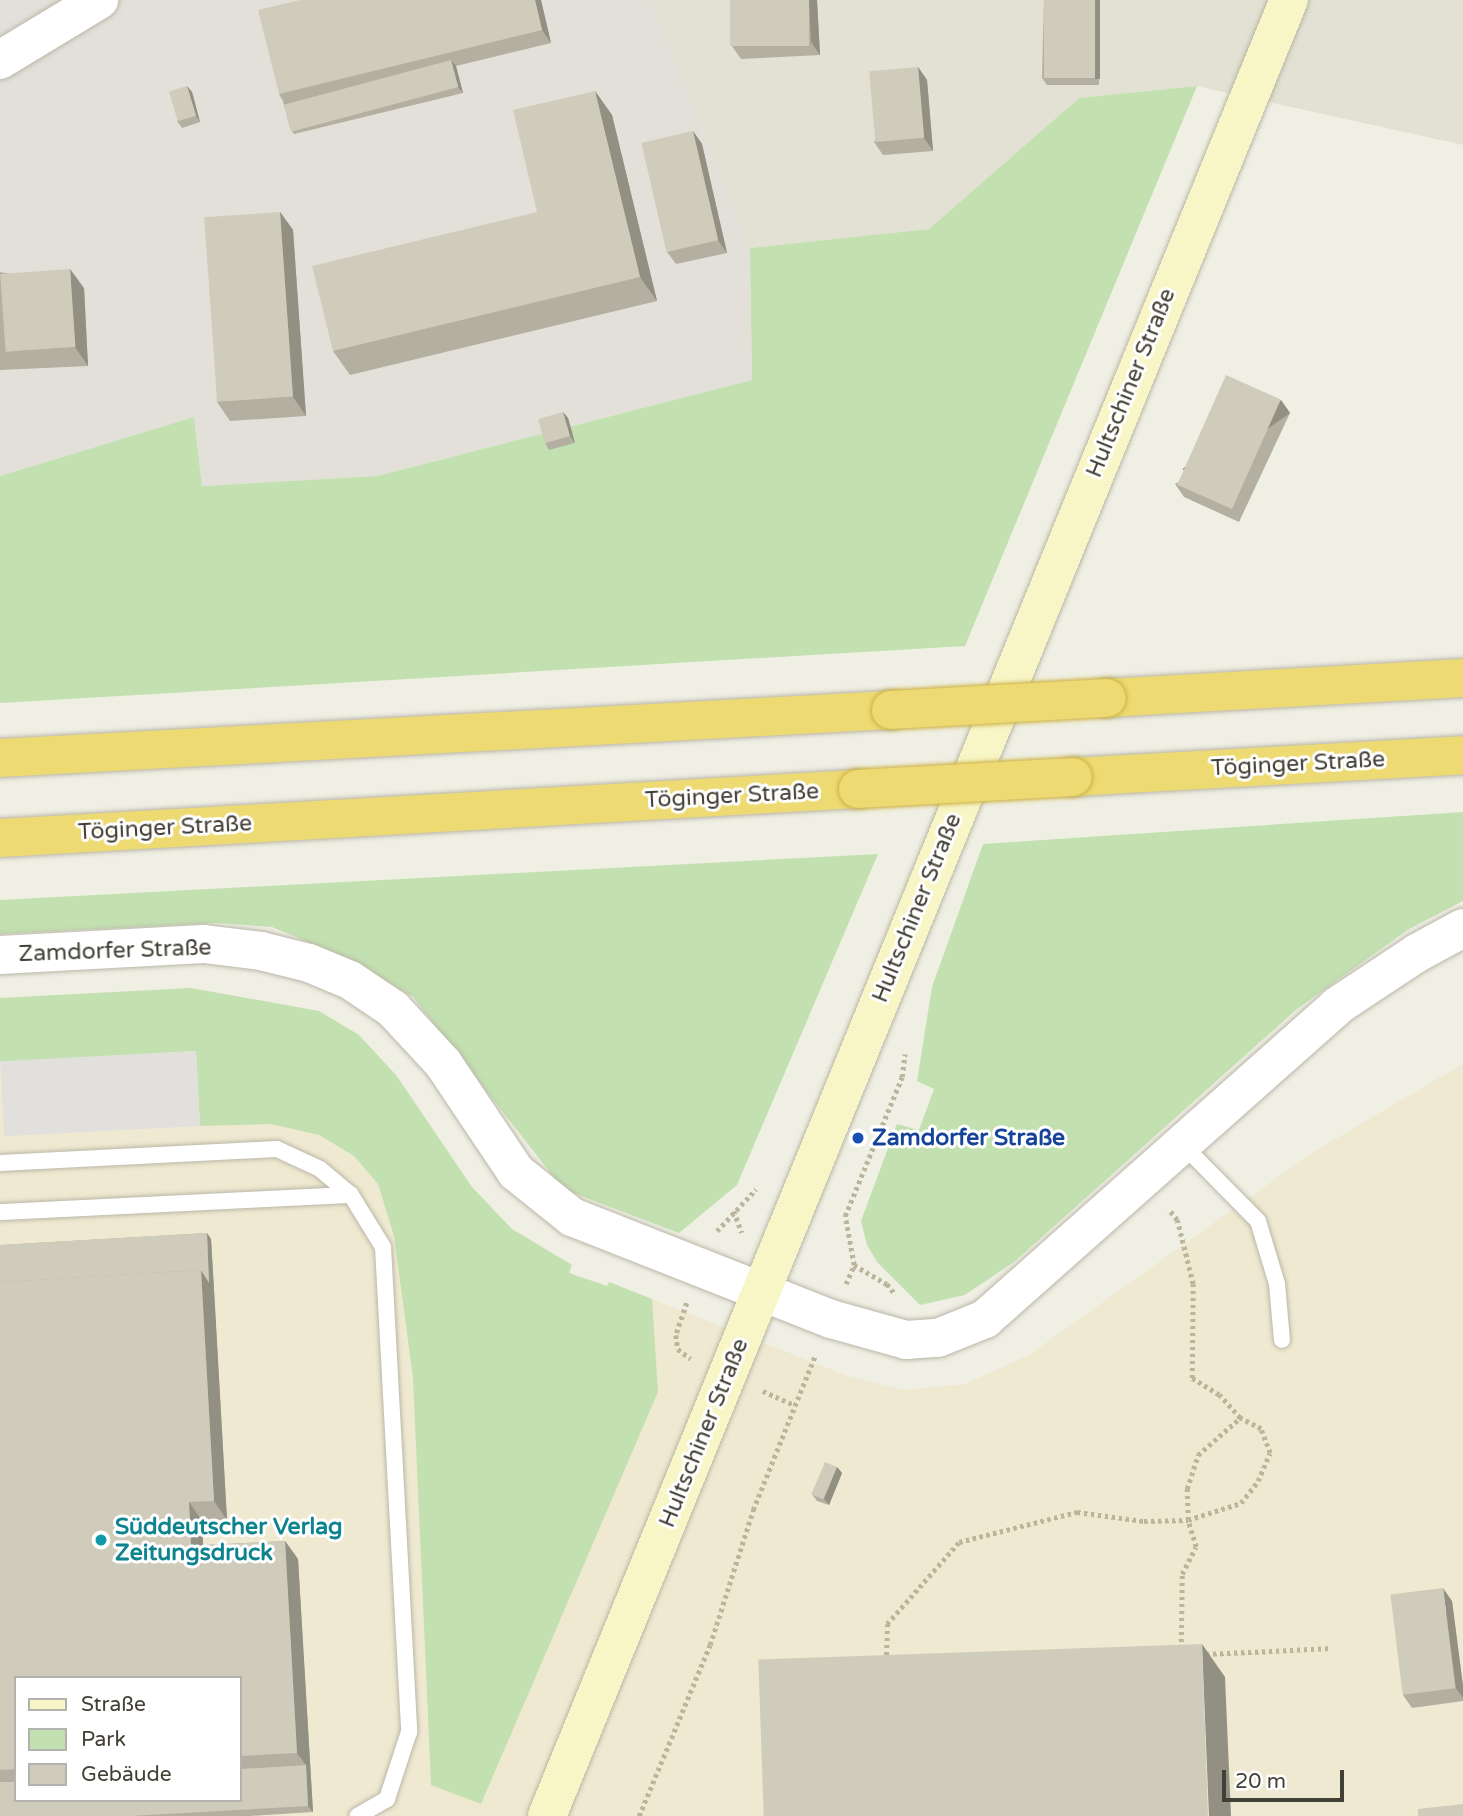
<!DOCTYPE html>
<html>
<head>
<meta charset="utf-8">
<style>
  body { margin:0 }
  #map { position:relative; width:1463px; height:1816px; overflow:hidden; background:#f0efe4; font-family:"Varela Round",sans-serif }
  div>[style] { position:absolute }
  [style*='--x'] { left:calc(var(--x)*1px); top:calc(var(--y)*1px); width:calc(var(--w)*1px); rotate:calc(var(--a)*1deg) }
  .residential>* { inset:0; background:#e3e1d3 }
  .commercial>* { inset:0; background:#f0e9d1 }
  .industrial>* { inset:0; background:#e2e0d9 }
  .green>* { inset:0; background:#c3e0b1 }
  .parking>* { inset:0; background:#e1e0dc; transform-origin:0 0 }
  .path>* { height:4.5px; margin-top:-2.25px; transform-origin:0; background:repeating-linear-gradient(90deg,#bab59b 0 3.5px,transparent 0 7px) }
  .roads { filter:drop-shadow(0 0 2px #bab7a8) drop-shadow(0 0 2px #bab7a8) }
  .service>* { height:16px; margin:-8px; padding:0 8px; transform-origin:8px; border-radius:8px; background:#fff }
  .tertiary>* { height:38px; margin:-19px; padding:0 19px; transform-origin:19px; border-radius:19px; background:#fff }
  .secondary>* { height:38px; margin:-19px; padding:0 19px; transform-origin:19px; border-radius:19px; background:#f8f5c6 }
  .motorway>* { height:38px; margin:-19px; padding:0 19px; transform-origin:19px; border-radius:19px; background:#eeda72 }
  .bridges { filter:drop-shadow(0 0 2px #cbb143) drop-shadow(0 0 2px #cbb143) }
  .motorway-bridge>* { height:38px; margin:-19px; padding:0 19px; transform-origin:19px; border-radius:19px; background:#eeda72 }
  .wall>* { inset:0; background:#b3afa1 }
  .shaded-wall>* { inset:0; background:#928f83; transform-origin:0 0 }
  .building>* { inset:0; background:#d0ccbb; transform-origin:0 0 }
  .dots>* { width:19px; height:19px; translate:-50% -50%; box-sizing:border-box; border:4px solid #fff; border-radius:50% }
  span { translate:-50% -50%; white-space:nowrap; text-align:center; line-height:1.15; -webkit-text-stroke:6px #fff; paint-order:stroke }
  .street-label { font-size:23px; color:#423f35 }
  .transit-label { font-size:23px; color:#164399; font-weight:700 }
  .left { translate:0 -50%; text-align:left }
  .culture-label { font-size:23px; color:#0d838f; font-weight:700 }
  .legend { position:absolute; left:14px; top:1676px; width:228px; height:126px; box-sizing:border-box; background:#fff; border:2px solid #b3b2ae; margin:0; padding:9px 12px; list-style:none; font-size:21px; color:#423f35 }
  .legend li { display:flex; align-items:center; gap:14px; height:35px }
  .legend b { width:35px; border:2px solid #b3b2ae }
  .scale { position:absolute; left:1222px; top:1770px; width:122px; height:32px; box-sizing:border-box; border:4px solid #423f35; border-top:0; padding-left:9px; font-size:21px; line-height:24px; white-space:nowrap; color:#423f35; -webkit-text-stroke:5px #fff; paint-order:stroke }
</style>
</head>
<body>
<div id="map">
  <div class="residential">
    <div style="clip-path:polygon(651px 0,1463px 0,1463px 145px,1197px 86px,1079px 98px,929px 229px,750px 248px)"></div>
  </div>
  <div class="commercial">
    <div style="clip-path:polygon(evenodd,191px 988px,319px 1011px,359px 1035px,396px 1075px,472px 1187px,512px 1229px,572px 1265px,569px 1273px,607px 1286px,609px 1282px,848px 1376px,903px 1390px,965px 1384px,1029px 1355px,1313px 1152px,1463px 1064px,1463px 1816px,0 1816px,0 998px,191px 988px,16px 1678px,240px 1678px,240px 1800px,16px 1800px,16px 1678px)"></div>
  </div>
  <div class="industrial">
    <div style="clip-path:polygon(0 0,651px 0,750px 248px,752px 380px,377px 476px,202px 486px,194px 417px,0 476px)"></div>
  </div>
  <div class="green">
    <div style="clip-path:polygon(1197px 86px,965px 646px,0 703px,0 476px,194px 417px,202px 486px,377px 476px,752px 380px,750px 248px,929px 229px,1079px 98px)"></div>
    <div style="clip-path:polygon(1463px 812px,1463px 901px,1409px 929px,1297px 1009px,1014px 1262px,965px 1295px,920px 1305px,877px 1262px,867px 1245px,861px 1221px,897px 1124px,919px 1130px,934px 1089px,917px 1081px,932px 987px,983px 844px)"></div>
    <div style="clip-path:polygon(878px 854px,737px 1185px,679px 1233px,563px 1189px,413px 997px,349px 959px,272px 927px,216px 923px,0 934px,0 900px)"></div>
    <div style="clip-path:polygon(191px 988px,319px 1011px,359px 1035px,396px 1075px,472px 1187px,512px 1229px,572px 1265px,569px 1273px,607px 1286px,609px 1282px,652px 1299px,658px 1392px,481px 1804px,431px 1785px,413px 1378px,394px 1236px,378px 1184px,354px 1156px,319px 1135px,271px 1124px,200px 1126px,196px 1051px,0 1062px,0 998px)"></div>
  </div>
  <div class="parking">
    <div style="left:196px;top:1051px;width:75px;height:196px;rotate:87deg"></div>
  </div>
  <div class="path">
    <div style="--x:734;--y:1211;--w:23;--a:70"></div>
    <div style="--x:717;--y:1231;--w:57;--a:-47.1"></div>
    <div style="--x:854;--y:1265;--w:38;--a:30"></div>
    <div style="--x:887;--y:1284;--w:14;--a:51"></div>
    <div style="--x:846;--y:1284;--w:21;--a:-67"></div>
    <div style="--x:854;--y:1265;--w:50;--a:-100.4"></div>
    <div style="--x:845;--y:1216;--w:150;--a:-67.7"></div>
    <div style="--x:902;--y:1077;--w:23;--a:-83"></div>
    <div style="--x:687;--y:1303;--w:34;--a:109"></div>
    <div style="--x:676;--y:1335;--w:14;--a:82"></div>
    <div style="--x:678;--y:1349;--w:16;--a:38"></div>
    <div style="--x:763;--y:1391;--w:35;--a:24"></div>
    <div style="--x:1181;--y:1649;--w:75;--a:-89.2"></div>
    <div style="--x:1182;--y:1574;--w:30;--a:-63"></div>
    <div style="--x:1196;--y:1547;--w:28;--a:-107"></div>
    <div style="--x:1188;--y:1520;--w:56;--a:-17.8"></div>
    <div style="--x:1241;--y:1503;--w:28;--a:-52"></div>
    <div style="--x:1258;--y:1481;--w:30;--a:-67"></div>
    <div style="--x:1270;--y:1453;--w:26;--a:-111"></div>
    <div style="--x:1261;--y:1429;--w:24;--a:-152"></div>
    <div style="--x:1206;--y:1654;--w:125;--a:-2.7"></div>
    <div style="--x:886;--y:1662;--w:38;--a:-88"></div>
    <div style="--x:887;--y:1624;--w:109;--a:-48.7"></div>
    <div style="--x:959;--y:1542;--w:122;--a:-14.3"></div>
    <div style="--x:1077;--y:1512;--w:68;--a:7.7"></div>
    <div style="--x:1144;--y:1521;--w:44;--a:-1.3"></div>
    <div style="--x:1188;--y:1520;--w:31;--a:-92"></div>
    <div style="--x:1187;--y:1489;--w:36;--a:-72"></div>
    <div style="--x:1198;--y:1455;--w:56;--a:-41.4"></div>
    <div style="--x:1240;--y:1418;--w:31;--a:-132"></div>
    <div style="--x:1219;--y:1395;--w:32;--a:-148"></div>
    <div style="--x:1192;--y:1378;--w:94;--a:-89.4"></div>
    <div style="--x:1193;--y:1284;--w:66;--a:-104"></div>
    <div style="--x:1177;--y:1220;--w:14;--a:-129"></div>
    <div style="--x:639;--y:1816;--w:185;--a:-67.5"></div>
    <div style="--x:710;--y:1645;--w:142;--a:-72.3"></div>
    <div style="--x:753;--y:1510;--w:166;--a:-68.1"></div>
  </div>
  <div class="roads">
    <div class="service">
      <div style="--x:1182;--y:1144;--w:108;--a:45.4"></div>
      <div style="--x:1258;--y:1221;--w:66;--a:73.2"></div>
      <div style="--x:1277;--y:1284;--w:56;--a:84.9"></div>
      <div style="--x:0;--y:1163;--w:277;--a:-2.9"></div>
      <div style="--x:277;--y:1149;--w:47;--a:24.9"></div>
      <div style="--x:320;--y:1169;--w:40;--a:40"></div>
      <div style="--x:351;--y:1195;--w:61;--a:58.4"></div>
      <div style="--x:383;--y:1247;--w:486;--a:86.9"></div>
      <div style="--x:409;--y:1732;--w:71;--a:108.2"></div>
      <div style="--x:387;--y:1799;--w:34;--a:150"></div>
      <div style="--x:0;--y:1212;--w:351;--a:-2.8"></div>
    </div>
    <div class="tertiary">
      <div style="--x:0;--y:60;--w:116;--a:-31.2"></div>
      <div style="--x:0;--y:955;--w:204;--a:-3.1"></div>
      <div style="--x:204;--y:944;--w:57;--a:7"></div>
      <div style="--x:261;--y:951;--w:49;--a:14"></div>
      <div style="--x:309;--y:963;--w:44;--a:22.5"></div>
      <div style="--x:350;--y:980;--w:52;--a:34"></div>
      <div style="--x:393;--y:1009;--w:74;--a:47.2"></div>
      <div style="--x:443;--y:1063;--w:131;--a:56.2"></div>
      <div style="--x:516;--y:1172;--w:72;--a:38.8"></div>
      <div style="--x:572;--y:1217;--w:278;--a:21.5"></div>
      <div style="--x:831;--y:1319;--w:78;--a:15.6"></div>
      <div style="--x:906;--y:1340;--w:32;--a:-4"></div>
      <div style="--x:938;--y:1338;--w:51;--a:-22"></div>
      <div style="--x:985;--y:1319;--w:471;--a:-41.6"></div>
      <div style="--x:1337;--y:1006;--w:96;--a:-33.5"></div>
      <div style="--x:1417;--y:953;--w:52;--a:-28.5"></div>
    </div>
    <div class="secondary">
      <div style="--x:547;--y:1816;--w:1962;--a:-67.78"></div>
    </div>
    <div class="motorway">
      <div style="--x:1107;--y:698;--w:357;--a:-3.2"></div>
      <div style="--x:0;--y:758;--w:892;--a:-3.08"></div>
      <div style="--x:1073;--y:777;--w:391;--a:-3.2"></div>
      <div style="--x:0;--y:838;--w:859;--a:-3.27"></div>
    </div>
  </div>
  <div class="bridges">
    <div class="motorway-bridge">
      <div style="--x:891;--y:710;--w:216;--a:-3.2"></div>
      <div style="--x:858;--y:789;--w:215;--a:-3.2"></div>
    </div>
  </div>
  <div class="wall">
    <div style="clip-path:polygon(300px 0,541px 0,551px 43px,456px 66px,463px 93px,294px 134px,290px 128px,283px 101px,279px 94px)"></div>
    <div style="clip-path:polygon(817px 0,820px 55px,741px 59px,732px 46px)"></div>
    <div style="clip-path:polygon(1044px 0,1100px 0,1099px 85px,1047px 85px,1042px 78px)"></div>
    <div style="clip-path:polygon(918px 67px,927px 80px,933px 151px,883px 155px,874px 142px)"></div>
    <div style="clip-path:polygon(187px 86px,192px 92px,200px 122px,182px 128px,177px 121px)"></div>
    <div style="clip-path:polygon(595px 91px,612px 115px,657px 301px,350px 375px,333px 351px,537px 212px)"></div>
    <div style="clip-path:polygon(693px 131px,702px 144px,727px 253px,676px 264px,667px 252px)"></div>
    <div style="clip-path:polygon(280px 212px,293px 230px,306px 416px,230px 421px,217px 402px)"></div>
    <div style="clip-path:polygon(0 272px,84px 288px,88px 366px,0 370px)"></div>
    <div style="clip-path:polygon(563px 412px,568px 418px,575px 443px,549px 450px,545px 443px)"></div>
    <div style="clip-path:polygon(1290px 413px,1239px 522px,1184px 497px,1175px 484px)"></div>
    <div style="clip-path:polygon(evenodd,207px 1233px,211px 1239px,227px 1520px,202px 1521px,203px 1545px,285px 1541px,298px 1559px,313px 1812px,250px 1816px,0 1816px,0 1245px,207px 1233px,16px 1678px,240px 1678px,240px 1800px,16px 1800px,16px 1678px)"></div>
    <div style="clip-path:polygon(837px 1467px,842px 1473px,829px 1505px,817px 1501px,812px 1494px)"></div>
    <div style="clip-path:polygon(1452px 1601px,1463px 1686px,1463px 1701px,1412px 1708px,1403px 1695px)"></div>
  </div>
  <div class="shaded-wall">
    <div style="clip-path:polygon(535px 0,541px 0,551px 43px,542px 30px)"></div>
    <div style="clip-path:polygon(809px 0,817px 0,820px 55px,811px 42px)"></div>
    <div style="left:1095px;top:0;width:5px;height:79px"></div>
    <div style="clip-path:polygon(451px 60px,456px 66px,463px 93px,458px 87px)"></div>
    <div style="clip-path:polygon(918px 67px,927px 80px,933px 151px,924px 138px)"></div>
    <div style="clip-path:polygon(187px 86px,192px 92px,200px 122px,196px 116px)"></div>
    <div style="clip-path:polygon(595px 91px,612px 115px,657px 301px,640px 277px)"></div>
    <div style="clip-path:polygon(693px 131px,702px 144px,727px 253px,718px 240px)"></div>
    <div style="clip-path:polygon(280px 212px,293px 230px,306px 416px,293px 397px)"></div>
    <div style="clip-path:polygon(70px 269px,84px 288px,88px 366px,75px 347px)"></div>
    <div style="left:1281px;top:400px;width:16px;height:120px;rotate:55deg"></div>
    <div style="clip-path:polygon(563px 412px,568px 418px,575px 443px,570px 436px)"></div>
    <div style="clip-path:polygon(207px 1233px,211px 1239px,214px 1289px,209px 1283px)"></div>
    <div style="clip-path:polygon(201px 1270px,214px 1289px,227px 1520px,214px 1501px)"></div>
    <div style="clip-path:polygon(837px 1467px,842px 1473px,829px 1505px,824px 1499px)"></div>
    <div style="clip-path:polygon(189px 1502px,202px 1521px,204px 1565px,191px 1546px)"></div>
    <div style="clip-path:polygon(285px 1541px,298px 1559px,313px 1812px,308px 1806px,306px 1765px,297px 1753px)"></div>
    <div style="clip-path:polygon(1443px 1588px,1452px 1601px,1463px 1686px,1463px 1698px,1456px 1688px)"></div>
    <div style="clip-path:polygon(1202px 1644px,1225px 1677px,1231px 1816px,1209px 1816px)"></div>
  </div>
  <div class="building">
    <div style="clip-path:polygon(300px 0,535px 0,542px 30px,279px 94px,258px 10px)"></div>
    <div style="left:730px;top:0;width:79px;height:46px"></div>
    <div style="left:1044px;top:0;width:51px;height:78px"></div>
    <div style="left:451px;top:60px;width:28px;height:173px;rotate:75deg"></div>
    <div style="left:918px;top:67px;width:71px;height:49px;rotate:85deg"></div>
    <div style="left:187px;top:86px;width:31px;height:19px;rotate:73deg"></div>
    <div style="clip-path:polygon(595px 91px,640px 277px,333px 351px,312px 266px,537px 212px,513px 110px)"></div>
    <div style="left:693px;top:131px;width:112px;height:53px;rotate:77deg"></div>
    <div style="left:280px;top:212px;width:185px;height:76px;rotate:86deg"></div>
    <div style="left:70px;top:269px;width:78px;height:70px;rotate:86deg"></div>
    <div style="left:1226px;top:375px;width:60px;height:120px;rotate:24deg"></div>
    <div style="left:563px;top:412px;width:25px;height:26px;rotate:74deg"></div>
    <div style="clip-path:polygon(207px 1233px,209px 1283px,201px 1270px,0 1282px,0 1245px)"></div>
    <div style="clip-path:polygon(201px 1270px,214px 1501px,189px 1502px,191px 1546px,285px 1541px,297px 1753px,240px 1756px,240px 1678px,16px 1678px,16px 1769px,0 1770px,0 1282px)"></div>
    <div style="left:825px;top:1462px;width:13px;height:35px;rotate:23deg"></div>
    <div style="left:1443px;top:1588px;width:101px;height:53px;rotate:83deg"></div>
    <div style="left:1202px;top:1644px;width:172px;height:444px;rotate:88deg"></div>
    <div style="clip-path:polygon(306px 1765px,308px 1806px,131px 1816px,0 1816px,0 1782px,16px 1782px,16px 1800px,240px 1800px,240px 1769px)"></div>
    <div style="clip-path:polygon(1463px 1804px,1463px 1816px,1418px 1816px,1418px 1809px)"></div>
  </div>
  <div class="dots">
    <div style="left:858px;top:1138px;background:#1a4fb4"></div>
    <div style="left:101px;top:1540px;background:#0f9aa8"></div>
  </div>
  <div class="street-label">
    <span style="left:1131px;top:383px;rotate:-68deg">Hultschiner Straße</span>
    <span style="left:1298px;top:764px;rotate:-3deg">Töginger Straße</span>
    <span style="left:732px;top:796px;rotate:-3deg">Töginger Straße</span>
    <span style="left:165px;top:828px;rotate:-3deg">Töginger Straße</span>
    <span style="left:917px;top:908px;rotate:-68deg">Hultschiner Straße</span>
    <span style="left:115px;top:951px;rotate:-2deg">Zamdorfer Straße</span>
    <span style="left:704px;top:1433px;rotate:-68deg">Hultschiner Straße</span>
  </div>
  <div class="transit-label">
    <span class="left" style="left:872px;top:1138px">Zamdorfer Straße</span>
  </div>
  <div class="culture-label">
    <span class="left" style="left:115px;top:1540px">Süddeutscher Verlag<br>Zeitungsdruck</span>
  </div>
  <ul class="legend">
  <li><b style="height:9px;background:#f8f5c6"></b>Straße</li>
  <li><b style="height:19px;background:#c3e0b1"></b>Park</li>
  <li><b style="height:19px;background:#d0ccbb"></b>Gebäude</li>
  </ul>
  <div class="scale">20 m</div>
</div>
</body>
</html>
